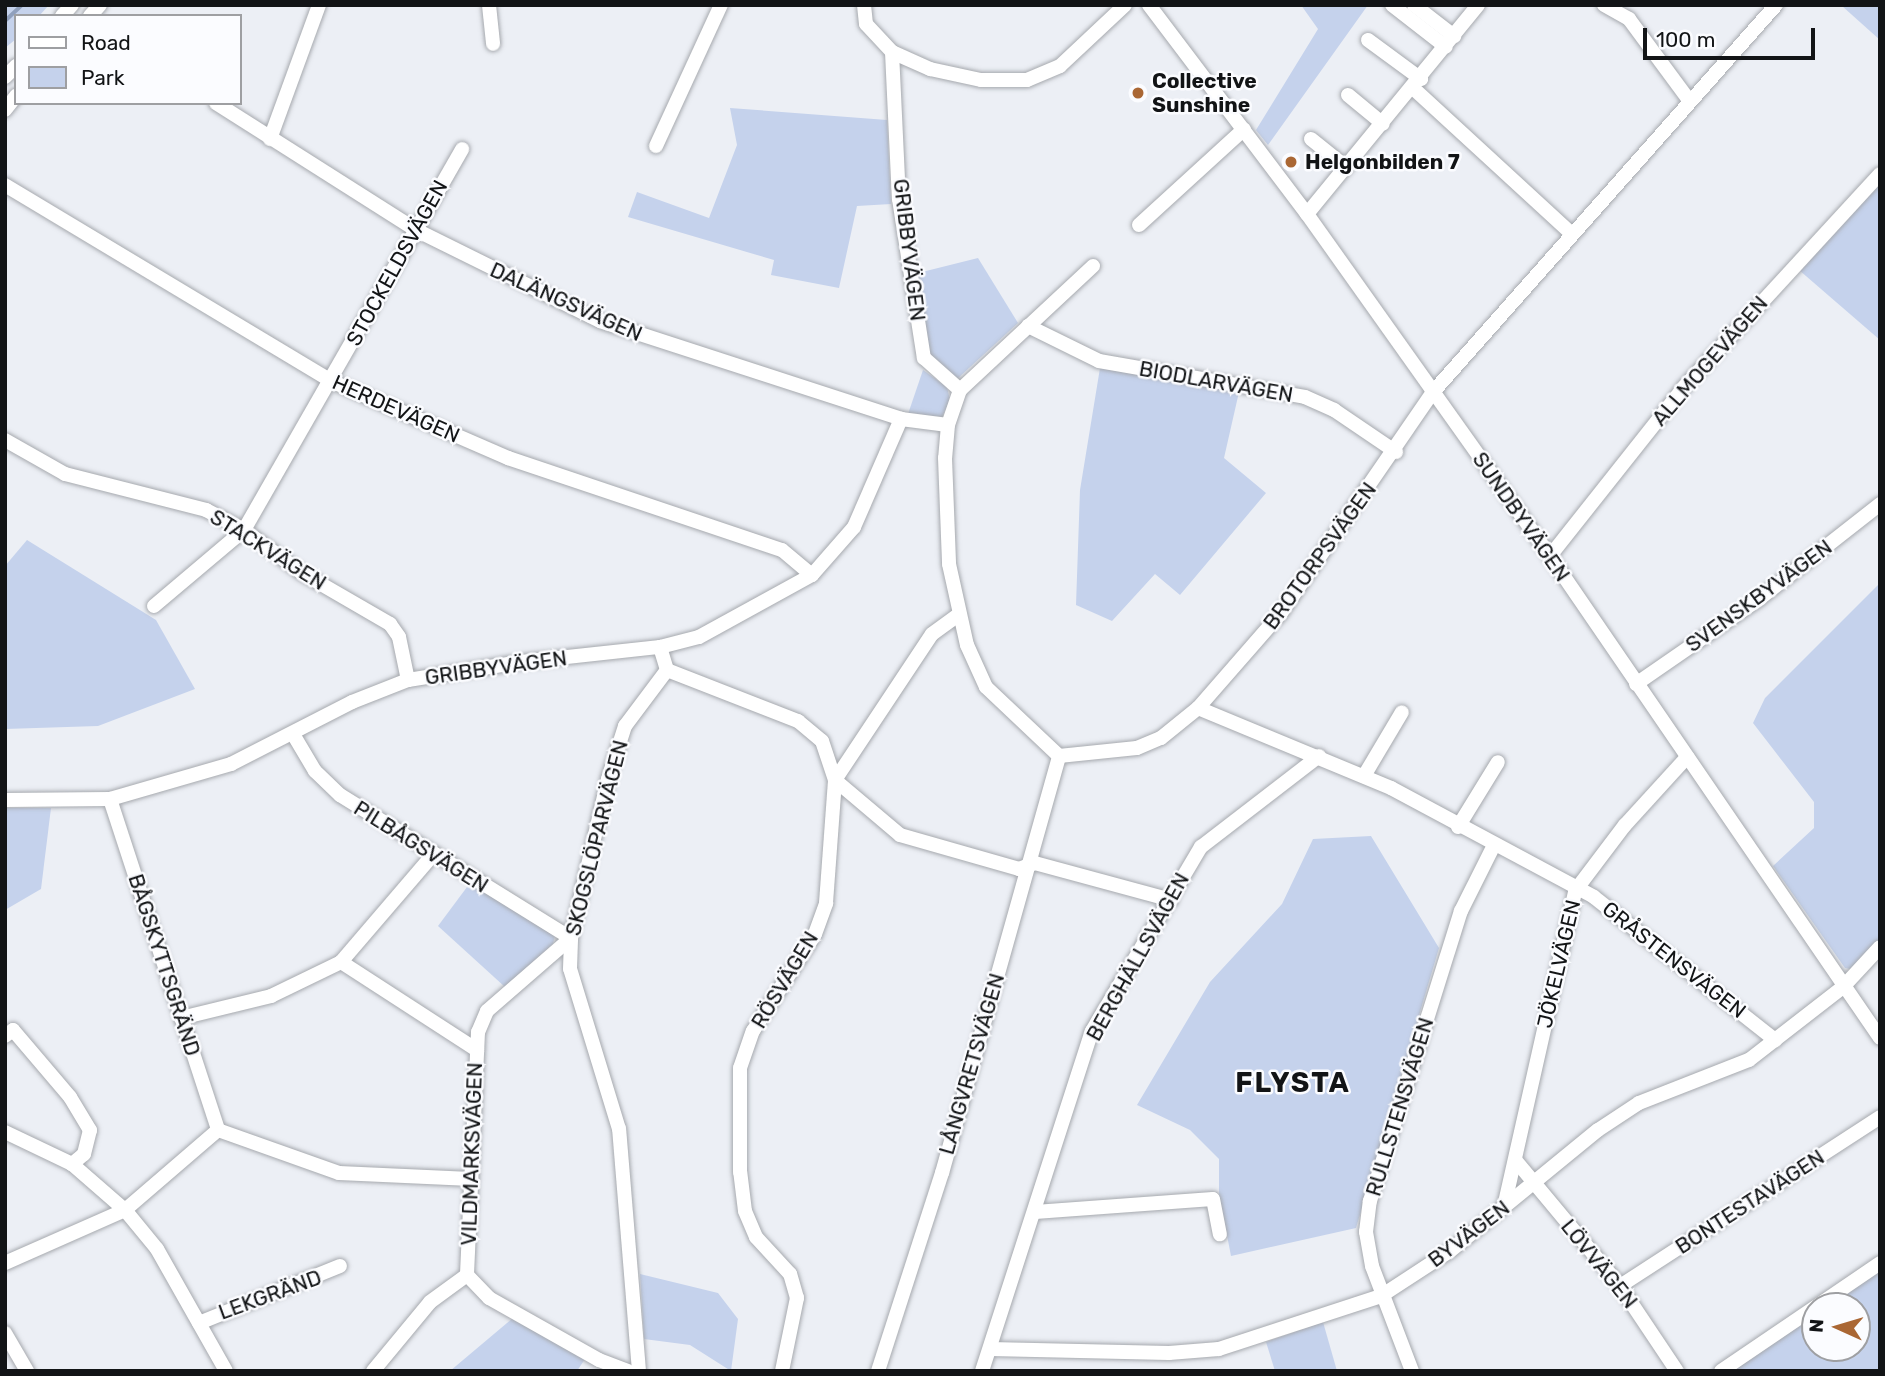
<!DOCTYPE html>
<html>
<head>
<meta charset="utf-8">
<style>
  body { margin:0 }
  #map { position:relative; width:1885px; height:1376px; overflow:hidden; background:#eceff5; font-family:Rubik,sans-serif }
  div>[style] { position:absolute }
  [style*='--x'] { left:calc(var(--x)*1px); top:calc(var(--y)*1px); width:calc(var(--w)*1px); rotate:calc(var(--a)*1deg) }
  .green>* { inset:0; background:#c5d2ec }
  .stream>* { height:3.5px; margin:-1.75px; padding:0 1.75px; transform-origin:1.75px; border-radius:1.75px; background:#8f9fbc }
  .roads { filter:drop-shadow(0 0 2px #a6a9ae) drop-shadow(0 0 2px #a6a9ae) }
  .minor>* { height:14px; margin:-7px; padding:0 7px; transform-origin:7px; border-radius:7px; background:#fff }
  .dots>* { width:19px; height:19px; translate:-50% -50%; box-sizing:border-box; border:4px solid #fbfcff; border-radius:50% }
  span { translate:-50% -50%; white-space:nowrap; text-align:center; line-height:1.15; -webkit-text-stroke:5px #fbfcff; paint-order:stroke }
  .poi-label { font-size:21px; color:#121416; font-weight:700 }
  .left { translate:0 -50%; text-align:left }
  .street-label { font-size:21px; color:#121416 }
  .district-label { font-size:28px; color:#121416; font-weight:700; letter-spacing:2px }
  .frame { position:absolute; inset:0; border:7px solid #121416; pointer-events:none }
  .legend { position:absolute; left:14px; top:14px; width:228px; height:91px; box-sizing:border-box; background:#fbfcff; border:2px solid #9e9fa2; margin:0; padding:9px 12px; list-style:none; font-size:21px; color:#121416 }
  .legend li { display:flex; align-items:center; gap:14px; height:35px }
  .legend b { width:35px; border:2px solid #9e9fa2 }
  .north { position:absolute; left:1801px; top:1292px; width:70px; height:70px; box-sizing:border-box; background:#fbfcff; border:2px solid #9e9fa2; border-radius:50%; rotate:274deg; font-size:19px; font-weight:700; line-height:28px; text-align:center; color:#121416 }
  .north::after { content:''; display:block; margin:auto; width:24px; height:32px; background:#aa6734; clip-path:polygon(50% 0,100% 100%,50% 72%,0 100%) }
  .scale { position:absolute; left:1643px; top:28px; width:172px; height:32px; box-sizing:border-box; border:4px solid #121416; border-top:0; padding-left:9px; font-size:21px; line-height:24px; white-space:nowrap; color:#121416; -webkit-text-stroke:5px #fbfcff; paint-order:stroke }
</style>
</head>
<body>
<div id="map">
  <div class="green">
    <div style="clip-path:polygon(49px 5px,39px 16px,16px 16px,16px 39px,5px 48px,5px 6px)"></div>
    <div style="clip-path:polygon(1301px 5px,1368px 5px,1268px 145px,1256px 130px,1318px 29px)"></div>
    <div style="clip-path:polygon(1841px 5px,1880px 5px,1880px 40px,1842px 6px)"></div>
    <div style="clip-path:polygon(730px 108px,887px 120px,891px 204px,857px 206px,839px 288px,771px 275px,774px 260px,628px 217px,637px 192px,709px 218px,737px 145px)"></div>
    <div style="clip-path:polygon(1880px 183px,1880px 340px,1799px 270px)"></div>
    <div style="clip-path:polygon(978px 258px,1018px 323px,956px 380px,930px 355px,914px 274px)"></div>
    <div style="clip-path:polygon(1100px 368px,1239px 392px,1224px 458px,1266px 493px,1180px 595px,1155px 574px,1112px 621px,1076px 605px,1080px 490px)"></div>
    <div style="clip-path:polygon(923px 370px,947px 387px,950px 400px,942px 417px,908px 414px)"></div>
    <div style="clip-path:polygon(27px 540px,156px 620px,195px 689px,98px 726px,5px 729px,5px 566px)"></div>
    <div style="clip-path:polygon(1880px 583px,1880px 942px,1855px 970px,1845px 968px,1773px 866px,1814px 828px,1814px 802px,1753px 723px,1765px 698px)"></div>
    <div style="clip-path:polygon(5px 808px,51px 808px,41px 889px,5px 910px)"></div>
    <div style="clip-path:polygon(1371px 836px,1439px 948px,1356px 1228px,1231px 1256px,1219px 1194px,1219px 1159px,1190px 1130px,1137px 1105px,1210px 982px,1282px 904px,1313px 839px)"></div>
    <div style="clip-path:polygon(470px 883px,555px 935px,553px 944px,505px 987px,438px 926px)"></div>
    <div style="clip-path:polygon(1880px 1270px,1880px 1371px,1733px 1371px,1815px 1314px,1815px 1348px,1857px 1348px,1857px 1306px,1827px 1306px)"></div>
    <div style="clip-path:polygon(640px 1274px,718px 1293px,738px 1319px,731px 1371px,690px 1345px,644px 1339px)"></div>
    <div style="clip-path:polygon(513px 1318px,587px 1356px,577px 1371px,450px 1371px)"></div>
    <div style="clip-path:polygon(1323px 1322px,1337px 1371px,1275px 1371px,1266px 1342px)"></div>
  </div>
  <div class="stream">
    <div style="--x:5;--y:21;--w:23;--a:-43"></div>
  </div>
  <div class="roads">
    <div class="minor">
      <div style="--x:489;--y:5;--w:39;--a:84"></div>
      <div style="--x:864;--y:5;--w:19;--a:84"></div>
      <div style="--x:866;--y:24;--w:38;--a:47"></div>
      <div style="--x:892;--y:52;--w:42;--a:24.1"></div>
      <div style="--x:930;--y:69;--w:52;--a:12.2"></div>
      <div style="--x:981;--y:80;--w:46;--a:0"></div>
      <div style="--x:1027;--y:80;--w:36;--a:-23"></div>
      <div style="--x:1060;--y:66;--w:89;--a:-43.2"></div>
      <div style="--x:1149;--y:5;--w:262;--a:52.9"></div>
      <div style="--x:1307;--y:214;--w:420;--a:54.6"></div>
      <div style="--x:1550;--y:556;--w:584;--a:55.6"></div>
      <div style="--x:1392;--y:5;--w:68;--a:37.9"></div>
      <div style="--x:1414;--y:5;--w:51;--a:37.8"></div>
      <div style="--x:1604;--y:5;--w:29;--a:29"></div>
      <div style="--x:1629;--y:19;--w:101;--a:53.5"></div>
      <div style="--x:62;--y:16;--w:15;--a:-48"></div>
      <div style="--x:90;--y:16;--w:15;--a:-48"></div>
      <div style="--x:1368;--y:40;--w:66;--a:36.3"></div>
      <div style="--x:892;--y:52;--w:147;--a:87.3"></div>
      <div style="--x:899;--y:199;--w:161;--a:81.1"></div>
      <div style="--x:924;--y:358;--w:48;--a:41.6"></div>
      <div style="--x:5;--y:77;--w:16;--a:-45"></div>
      <div style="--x:1413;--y:88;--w:216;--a:42.6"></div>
      <div style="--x:1348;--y:95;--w:45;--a:39.6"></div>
      <div style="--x:216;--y:103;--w:237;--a:32.4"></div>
      <div style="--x:416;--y:230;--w:205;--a:26.3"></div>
      <div style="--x:600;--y:321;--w:317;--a:18"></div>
      <div style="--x:901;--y:419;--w:47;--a:7.3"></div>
      <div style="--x:5;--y:110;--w:18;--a:-52"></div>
      <div style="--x:270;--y:139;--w:143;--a:-69.9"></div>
      <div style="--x:1311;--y:139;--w:45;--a:38.7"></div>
      <div style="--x:656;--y:146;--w:155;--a:-65.3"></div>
      <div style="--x:5;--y:185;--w:380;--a:31"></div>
      <div style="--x:331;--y:381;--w:193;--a:23.5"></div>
      <div style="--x:508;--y:458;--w:289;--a:18.6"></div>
      <div style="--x:782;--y:550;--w:39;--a:40"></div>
      <div style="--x:1307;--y:214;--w:270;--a:-50.7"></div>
      <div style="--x:1139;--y:225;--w:142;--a:-42.4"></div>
      <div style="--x:1093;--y:266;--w:182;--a:137"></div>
      <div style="--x:960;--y:390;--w:37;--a:109"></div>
      <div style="--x:948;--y:425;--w:33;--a:95"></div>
      <div style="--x:945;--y:458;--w:106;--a:87.8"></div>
      <div style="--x:949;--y:564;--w:83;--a:77.5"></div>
      <div style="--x:967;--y:645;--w:46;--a:65.7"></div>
      <div style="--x:986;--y:687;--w:100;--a:43.4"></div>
      <div style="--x:1059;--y:756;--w:78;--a:-5.9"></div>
      <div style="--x:1137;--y:748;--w:26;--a:-23"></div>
      <div style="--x:1161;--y:738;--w:48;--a:-39"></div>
      <div style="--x:1198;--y:708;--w:126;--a:-48.9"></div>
      <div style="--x:1281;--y:613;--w:268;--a:-55.5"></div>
      <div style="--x:1433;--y:392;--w:517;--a:-48.45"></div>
      <div style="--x:1028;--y:326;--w:79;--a:26.2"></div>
      <div style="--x:1099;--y:361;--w:209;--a:9.9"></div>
      <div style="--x:1305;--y:397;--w:32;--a:24"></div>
      <div style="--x:1334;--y:410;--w:75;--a:34.1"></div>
      <div style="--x:5;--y:440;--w:69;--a:29.5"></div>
      <div style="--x:65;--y:474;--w:146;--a:14.3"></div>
      <div style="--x:206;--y:510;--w:43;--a:27.8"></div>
      <div style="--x:244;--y:530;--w:72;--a:36.6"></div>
      <div style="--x:302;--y:573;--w:102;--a:30.1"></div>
      <div style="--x:390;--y:624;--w:16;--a:55"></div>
      <div style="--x:399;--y:637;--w:44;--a:78.2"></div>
      <div style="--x:1550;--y:556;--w:216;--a:-51.6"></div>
      <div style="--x:1684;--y:387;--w:289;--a:-47.4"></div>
      <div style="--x:154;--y:606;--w:118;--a:-40.2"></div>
      <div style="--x:244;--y:530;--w:439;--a:-60.2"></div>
      <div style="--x:667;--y:670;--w:141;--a:21.3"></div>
      <div style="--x:798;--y:721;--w:31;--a:40"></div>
      <div style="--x:822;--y:741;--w:41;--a:71.6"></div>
      <div style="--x:835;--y:780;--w:85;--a:40.2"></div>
      <div style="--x:900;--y:835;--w:124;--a:15.9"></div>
      <div style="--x:1019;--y:869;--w:17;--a:-21"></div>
      <div style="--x:1035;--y:863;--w:141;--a:15.2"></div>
      <div style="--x:1636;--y:684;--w:150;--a:-34.6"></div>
      <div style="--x:1759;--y:599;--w:154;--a:-38.1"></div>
      <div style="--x:1198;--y:708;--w:209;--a:22.5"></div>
      <div style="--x:1391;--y:788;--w:230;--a:28.2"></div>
      <div style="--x:1594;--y:897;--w:231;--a:38.3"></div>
      <div style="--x:293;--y:734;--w:43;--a:59.3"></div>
      <div style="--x:315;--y:771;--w:35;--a:44"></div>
      <div style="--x:340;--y:795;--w:272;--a:31.8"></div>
      <div style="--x:571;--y:938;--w:111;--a:139"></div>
      <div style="--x:487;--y:1011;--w:23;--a:113"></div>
      <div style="--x:478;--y:1032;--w:243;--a:92.6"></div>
      <div style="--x:1364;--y:776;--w:74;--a:-59.3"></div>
      <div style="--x:110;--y:799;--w:348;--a:71.9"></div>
      <div style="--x:5;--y:800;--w:105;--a:-0.5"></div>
      <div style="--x:110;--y:799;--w:126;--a:-16.1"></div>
      <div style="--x:231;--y:764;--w:136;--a:-27.1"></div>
      <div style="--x:352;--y:702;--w:60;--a:-21.4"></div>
      <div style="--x:408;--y:680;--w:114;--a:-9.1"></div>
      <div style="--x:521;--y:662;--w:140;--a:-6.2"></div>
      <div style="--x:660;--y:647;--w:40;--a:-14.4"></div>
      <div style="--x:699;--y:637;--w:129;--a:-28.8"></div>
      <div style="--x:812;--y:575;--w:64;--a:-48.8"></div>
      <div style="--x:854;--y:527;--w:118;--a:-66.5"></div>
      <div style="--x:1458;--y:827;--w:76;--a:-58.4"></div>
      <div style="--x:341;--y:962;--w:162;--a:32.9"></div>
      <div style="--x:181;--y:1018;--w:93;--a:-13.7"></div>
      <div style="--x:271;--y:996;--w:78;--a:-25.9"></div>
      <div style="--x:341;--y:962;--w:140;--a:-49.4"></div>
      <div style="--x:5;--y:1036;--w:10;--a:-37"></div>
      <div style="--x:13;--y:1030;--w:88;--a:49.6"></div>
      <div style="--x:70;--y:1097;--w:39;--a:59"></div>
      <div style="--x:90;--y:1130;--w:25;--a:104"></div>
      <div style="--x:84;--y:1154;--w:16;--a:140"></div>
      <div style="--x:218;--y:1130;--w:128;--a:19.6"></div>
      <div style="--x:339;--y:1173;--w:132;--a:2.6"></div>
      <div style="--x:5;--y:1132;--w:74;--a:25.5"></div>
      <div style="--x:72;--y:1164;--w:70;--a:41"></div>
      <div style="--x:125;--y:1210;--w:50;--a:50.6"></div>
      <div style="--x:157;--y:1249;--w:140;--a:60.5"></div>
      <div style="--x:1516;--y:1161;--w:163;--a:50.2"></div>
      <div style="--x:1620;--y:1286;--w:102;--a:56.2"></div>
      <div style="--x:1504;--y:1207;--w:324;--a:-77.3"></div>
      <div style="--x:1575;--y:891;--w:83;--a:-52.9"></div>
      <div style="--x:1625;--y:825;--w:92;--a:-47.6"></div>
      <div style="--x:1035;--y:1212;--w:178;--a:-4.2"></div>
      <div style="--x:1213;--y:1199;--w:36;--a:79"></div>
      <div style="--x:5;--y:1263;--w:131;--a:-23.8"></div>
      <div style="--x:125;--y:1210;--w:123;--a:-40.7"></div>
      <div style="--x:467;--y:1275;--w:32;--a:46"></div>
      <div style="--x:489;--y:1298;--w:126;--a:29.4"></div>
      <div style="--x:599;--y:1360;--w:31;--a:21"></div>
      <div style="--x:1620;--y:1286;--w:310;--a:-33"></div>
      <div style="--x:1817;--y:1306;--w:76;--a:-34.3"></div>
      <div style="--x:199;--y:1323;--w:152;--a:-22"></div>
      <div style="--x:5;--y:1333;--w:44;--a:59.9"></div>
      <div style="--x:990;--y:1349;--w:179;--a:1.3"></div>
      <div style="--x:1169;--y:1353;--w:50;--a:-4.6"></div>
      <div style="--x:1219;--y:1349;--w:170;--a:-18.1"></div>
      <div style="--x:1381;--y:1296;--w:82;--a:-33.1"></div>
      <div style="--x:1450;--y:1251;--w:191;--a:-39.3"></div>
      <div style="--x:1598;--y:1130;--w:49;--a:-33.4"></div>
      <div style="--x:1639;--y:1103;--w:118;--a:-21.4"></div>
      <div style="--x:1749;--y:1060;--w:119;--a:-37.8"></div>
      <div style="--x:1843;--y:987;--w:54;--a:-47.2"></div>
      <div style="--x:373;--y:1371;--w:89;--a:-50.4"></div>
      <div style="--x:430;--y:1302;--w:46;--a:-36.1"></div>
      <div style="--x:639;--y:1371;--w:243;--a:-94.7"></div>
      <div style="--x:619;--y:1129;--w:167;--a:-107"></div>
      <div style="--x:570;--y:969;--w:31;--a:-88"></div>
      <div style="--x:571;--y:938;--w:163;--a:-76.9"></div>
      <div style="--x:608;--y:779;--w:56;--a:-72.2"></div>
      <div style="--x:625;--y:726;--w:70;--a:-53.1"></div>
      <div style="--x:667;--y:670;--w:24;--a:-107"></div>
      <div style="--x:782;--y:1371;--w:75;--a:-78.4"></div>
      <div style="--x:797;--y:1298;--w:25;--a:-106"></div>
      <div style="--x:790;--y:1274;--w:50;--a:-132.6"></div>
      <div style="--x:756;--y:1237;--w:28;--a:-113"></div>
      <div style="--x:745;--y:1211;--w:39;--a:-97"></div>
      <div style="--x:740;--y:1172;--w:104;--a:-90"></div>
      <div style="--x:740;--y:1068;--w:39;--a:-71"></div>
      <div style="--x:753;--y:1031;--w:115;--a:-57.4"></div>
      <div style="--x:815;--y:934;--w:33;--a:-70"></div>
      <div style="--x:826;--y:903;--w:123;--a:-85.8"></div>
      <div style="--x:835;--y:780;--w:175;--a:-56.4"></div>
      <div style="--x:932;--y:634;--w:34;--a:-36"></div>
      <div style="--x:878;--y:1371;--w:208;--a:-72.1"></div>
      <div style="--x:942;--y:1173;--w:433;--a:-74.3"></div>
      <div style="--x:982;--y:1371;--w:357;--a:-72.1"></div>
      <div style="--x:1092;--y:1031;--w:214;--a:-59.4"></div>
      <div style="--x:1201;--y:847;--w:149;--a:-37.6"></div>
      <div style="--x:1412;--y:1371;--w:112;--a:-110.9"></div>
      <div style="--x:1372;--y:1266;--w:35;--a:-100"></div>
      <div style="--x:1366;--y:1232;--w:31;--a:-83"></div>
      <div style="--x:1370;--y:1201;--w:304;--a:-72.6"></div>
      <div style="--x:1461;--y:911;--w:72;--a:-63.4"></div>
      <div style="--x:1721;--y:1371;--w:114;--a:-34.2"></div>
    </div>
  </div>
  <div class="dots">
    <div style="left:1138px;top:93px;background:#aa6734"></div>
    <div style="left:1291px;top:162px;background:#aa6734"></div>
  </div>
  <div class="poi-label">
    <span class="left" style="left:1152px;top:93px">Collective<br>Sunshine</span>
    <span class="left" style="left:1305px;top:162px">Helgonbilden 7</span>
  </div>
  <div class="street-label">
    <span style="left:909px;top:250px;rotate:83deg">GRIBBYVÄGEN</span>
    <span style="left:397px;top:263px;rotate:-61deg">STOCKELDSVÄGEN</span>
    <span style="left:566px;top:302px;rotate:24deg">DALÄNGSVÄGEN</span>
    <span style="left:1710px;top:361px;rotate:-49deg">ALLMOGEVÄGEN</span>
    <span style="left:1216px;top:382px;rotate:10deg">BIODLARVÄGEN</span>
    <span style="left:396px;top:409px;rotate:24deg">HERDEVÄGEN</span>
    <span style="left:1521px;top:517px;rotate:55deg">SUNDBYVÄGEN</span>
    <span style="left:268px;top:550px;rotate:32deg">STACKVÄGEN</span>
    <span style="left:1320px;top:556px;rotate:-54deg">BROTORPSVÄGEN</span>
    <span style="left:1759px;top:596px;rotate:-36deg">SVENSKBYVÄGEN</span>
    <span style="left:496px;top:668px;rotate:-8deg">GRIBBYVÄGEN</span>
    <span style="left:597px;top:838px;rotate:-76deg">SKOGSLÖPARVÄGEN</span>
    <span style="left:421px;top:847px;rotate:32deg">PILBÅGSVÄGEN</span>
    <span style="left:1138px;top:957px;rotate:-61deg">BERGHÄLLSVÄGEN</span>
    <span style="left:1674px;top:960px;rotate:38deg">GRÅSTENSVÄGEN</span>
    <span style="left:1559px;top:964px;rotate:-77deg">JÖKELVÄGEN</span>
    <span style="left:164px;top:965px;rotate:72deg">BÅGSKYTTSGRÄND</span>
    <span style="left:785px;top:980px;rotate:-59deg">RÖSVÄGEN</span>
    <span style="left:972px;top:1064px;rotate:-74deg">LÅNGVRETSVÄGEN</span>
    <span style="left:1400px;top:1107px;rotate:-73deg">RULLSTENSVÄGEN</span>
    <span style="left:472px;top:1154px;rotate:-88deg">VILDMARKSVÄGEN</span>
    <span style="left:1750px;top:1202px;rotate:-33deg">BONTESTAVÄGEN</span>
    <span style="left:1469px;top:1234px;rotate:-37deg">BYVÄGEN</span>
    <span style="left:1599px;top:1264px;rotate:51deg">LÖVVÄGEN</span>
    <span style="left:270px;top:1295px;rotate:-20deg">LEKGRÄND</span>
  </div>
  <div class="district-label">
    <span style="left:1293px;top:1083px">FLYSTA</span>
  </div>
  <div class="frame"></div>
  <ul class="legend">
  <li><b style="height:9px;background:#fff"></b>Road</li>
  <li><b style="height:19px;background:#c5d2ec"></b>Park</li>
  </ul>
  <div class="north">N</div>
  <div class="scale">100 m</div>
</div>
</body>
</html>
